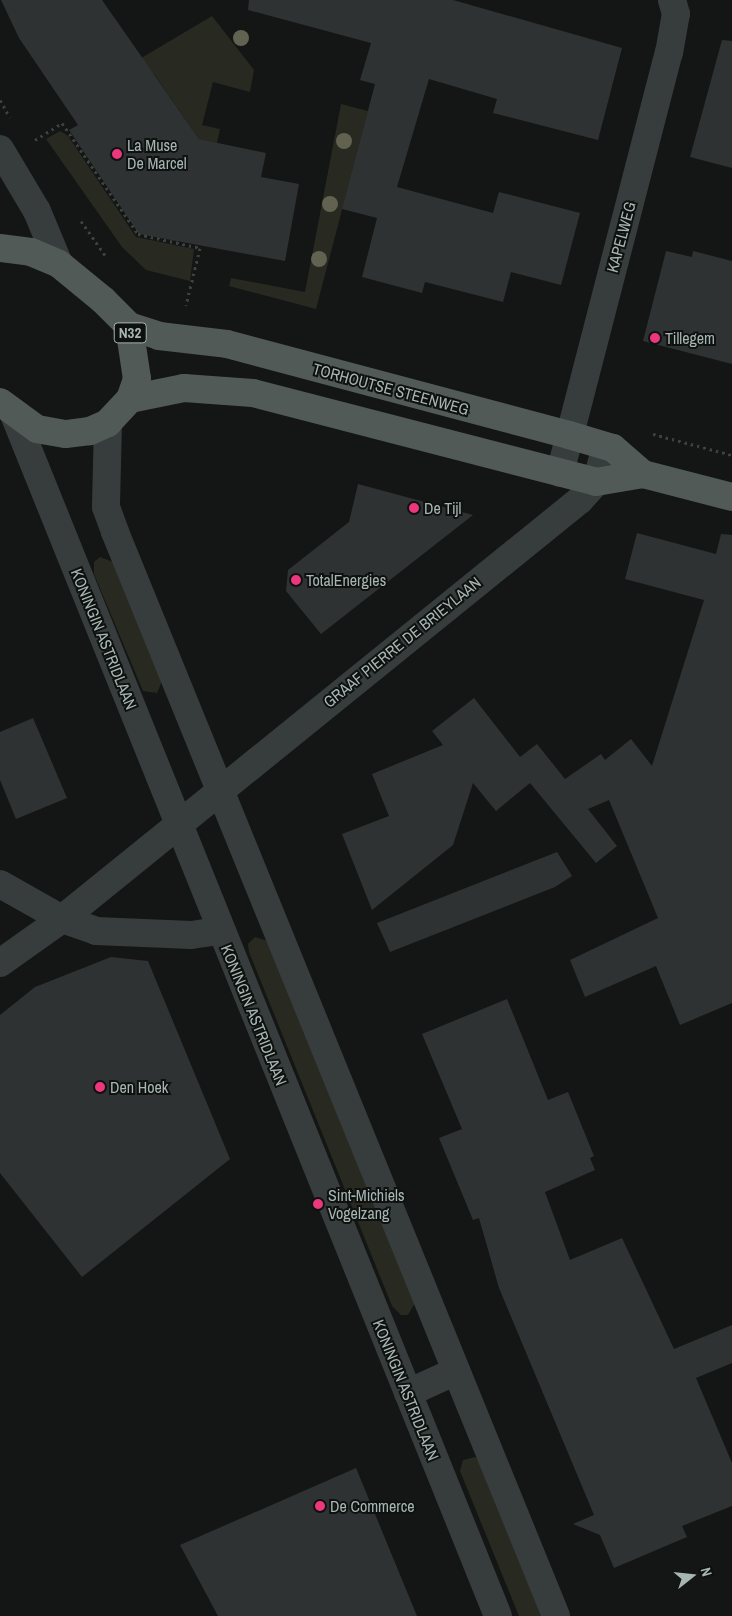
<!DOCTYPE html>
<html>
<head>
<meta charset="utf-8">
<style>
  body { margin:0 }
  #map { position:relative; width:732px; height:1616px; overflow:hidden; background:#141616; font-family:"Archivo Narrow",sans-serif }
  div>[style] { position:absolute }
  [style*='--x'] { left:calc(var(--x)*1px); top:calc(var(--y)*1px); width:calc(var(--w)*1px); rotate:calc(var(--a)*1deg) }
  .green>* { inset:0; background:#282921 }
  .building>* { inset:0; background:#2f3232 }
  .path>* { height:3px; margin-top:-1.5px; transform-origin:0; background:repeating-linear-gradient(90deg,#3b4240 0 2.5px,transparent 0 6.5px) }
  .minor>* { height:28px; margin:-14px; padding:0 14px; transform-origin:14px; border-radius:14px; background:#373d3c }
  .major>* { height:28px; margin:-14px; padding:0 14px; transform-origin:14px; border-radius:14px; background:#525a58 }
  .trees>* { width:16px; height:16px; margin:-8px; border-radius:50%; background:#61624f }
  .dots>* { width:14px; height:14px; translate:-50% -50%; box-sizing:border-box; border:2px solid #0f1111; border-radius:50% }
  span { translate:-50% -50%; white-space:nowrap; text-align:center; line-height:1.15; -webkit-text-stroke:4px #0f1111; paint-order:stroke }
  .shield-label span { padding:1px 4px; background:#0f1111; border:1px solid; border-radius:4px; -webkit-text-stroke-width:0 }
  .shield-label { font-size:15px; color:#a6b6b0; font-weight:700 }
  .poi-label { font-size:16px; color:#a6b6b0 }
  .left { translate:0 -50%; text-align:left }
  .street-label { font-size:16px; color:#a6b6b0 }
  .north { position:absolute; left:667px; top:1551px; width:50px; height:50px; -webkit-text-stroke:4px #0f1111; paint-order:stroke; rotate:74deg; font-size:14px; font-weight:700; line-height:20px; text-align:center; color:#a6b6b0 }
  .north::after { content:''; display:block; margin:auto; width:18px; height:22px; background:#a6b6b0; clip-path:polygon(50% 0,100% 100%,50% 72%,0 100%) }
</style>
</head>
<body>
<div id="map">
  <div class="green">
    <div style="clip-path:polygon(212px 16px,254px 70px,250px 92px,213px 82px,202px 125px,220px 129px,217px 143px,199px 139px,154px 74px,82px 122px,69px 101px)"></div>
    <div style="clip-path:polygon(341px 104px,368px 111px,316px 309px,229px 286px,231px 278px,305px 292px)"></div>
    <div style="clip-path:polygon(60px 131px,68px 136px,136px 237px,194px 249px,190px 281px,146px 270px,122px 247px,46px 139px)"></div>
    <div style="clip-path:polygon(100px 557px,113px 562px,162px 681px,157px 693px,143px 691px,94px 574px,94px 562px)"></div>
    <div style="clip-path:polygon(255px 937px,268px 941px,415px 1303px,408px 1315px,401px 1315px,392px 1306px,249px 952px,248px 944px)"></div>
    <div style="clip-path:polygon(475px 1457px,481px 1461px,543px 1616px,519px 1616px,460px 1471px,463px 1460px)"></div>
  </div>
  <div class="building">
    <div style="clip-path:polygon(1px 0,102px 0,199px 139px,266px 153px,261px 177px,299px 184px,285px 261px,139px 234px,69px 130px,78px 125px,19px 38px)"></div>
    <div style="clip-path:polygon(249px 0,453px 0,622px 48px,598px 140px,493px 113px,497px 99px,429px 79px,397px 187px,493px 213px,499px 192px,580px 213px,561px 285px,511px 272px,503px 302px,425px 282px,422px 293px,362px 277px,377px 218px,342px 209px,375px 84px,360px 80px,371px 43px,248px 10px)"></div>
    <div style="clip-path:polygon(722px 40px,732px 41px,732px 168px,690px 157px)"></div>
    <div style="clip-path:polygon(666px 251px,692px 257px,693px 251px,732px 261px,732px 364px,643px 341px)"></div>
    <div style="clip-path:polygon(358px 484px,473px 515px,321px 634px,286px 591px,288px 570px,349px 522px)"></div>
    <div style="clip-path:polygon(637px 533px,716px 554px,721px 534px,732px 535px,732px 1003px,680px 1025px,656px 966px,585px 997px,570px 960px,658px 918px,609px 800px,588px 809px,617px 846px,596px 863px,530px 783px,496px 811px,473px 783px,453px 845px,372px 910px,342px 834px,389px 816px,372px 774px,443px 745px,432px 731px,474px 698px,520px 757px,537px 744px,565px 779px,601px 754px,605px 760px,631px 739px,652px 766px,704px 600px,625px 579px)"></div>
    <div style="clip-path:polygon(33px 718px,67px 798px,16px 819px,0 780px,0 732px)"></div>
    <div style="clip-path:polygon(557px 852px,572px 876px,555px 887px,390px 952px,377px 923px)"></div>
    <div style="clip-path:polygon(111px 957px,148px 961px,230px 1159px,82px 1277px,0 1173px,0 1015px,35px 987px)"></div>
    <div style="clip-path:polygon(507px 999px,548px 1100px,568px 1092px,594px 1156px,590px 1158px,595px 1170px,545px 1192px,570px 1260px,622px 1238px,674px 1349px,732px 1325px,732px 1363px,696px 1378px,732px 1463px,732px 1506px,682px 1526px,687px 1537px,614px 1568px,600px 1535px,573px 1524px,594px 1515px,499px 1288px,479px 1218px,473px 1220px,439px 1138px,462px 1129px,422px 1034px)"></div>
    <div style="clip-path:polygon(356px 1468px,417px 1616px,218px 1616px,180px 1545px)"></div>
  </div>
  <div class="path">
    <div style="--x:0;--y:100;--w:20;--a:60"></div>
    <div style="--x:35;--y:140;--w:32;--a:-32"></div>
    <div style="--x:62;--y:123;--w:135;--a:55.6"></div>
    <div style="--x:138;--y:234;--w:64;--a:12.7"></div>
    <div style="--x:200;--y:248;--w:59;--a:103.8"></div>
    <div style="--x:81;--y:221;--w:42;--a:54.8"></div>
    <div style="--x:653;--y:434;--w:82;--a:14.9"></div>
  </div>
  <div class="minor">
    <div style="--x:0;--y:149;--w:72;--a:59.2"></div>
    <div style="--x:37;--y:211;--w:57;--a:67.5"></div>
    <div style="--x:13;--y:412;--w:1298;--a:68.06"></div>
    <div style="--x:108;--y:423;--w:84;--a:91.4"></div>
    <div style="--x:106;--y:507;--w:27;--a:70"></div>
    <div style="--x:115;--y:532;--w:1170;--a:67.86"></div>
    <div style="--x:560;--y:473;--w:434;--a:-75.5"></div>
    <div style="--x:669;--y:53;--w:40;--a:-80"></div>
    <div style="--x:676;--y:14;--w:15;--a:-106"></div>
    <div style="--x:0;--y:884;--w:71;--a:29.4"></div>
    <div style="--x:62;--y:919;--w:36;--a:19"></div>
    <div style="--x:96;--y:931;--w:95;--a:2.4"></div>
    <div style="--x:191;--y:935;--w:29;--a:-8"></div>
    <div style="--x:0;--y:963;--w:76;--a:-35.4"></div>
    <div style="--x:62;--y:919;--w:666;--a:-38.97"></div>
    <div style="--x:580;--y:500;--w:24;--a:-48"></div>
    <div style="--x:596;--y:482;--w:37;--a:-74"></div>
    <div style="--x:408;--y:1393;--w:53;--a:-24.6"></div>
  </div>
  <div class="major">
    <div style="--x:0;--y:248;--w:31;--a:7"></div>
    <div style="--x:31;--y:252;--w:30;--a:23"></div>
    <div style="--x:59;--y:264;--w:57;--a:39.3"></div>
    <div style="--x:103;--y:300;--w:37;--a:45"></div>
    <div style="--x:129;--y:326;--w:54;--a:81.4"></div>
    <div style="--x:137;--y:379;--w:21;--a:109"></div>
    <div style="--x:130;--y:399;--w:33;--a:133"></div>
    <div style="--x:108;--y:423;--w:20;--a:156"></div>
    <div style="--x:90;--y:431;--w:25;--a:173"></div>
    <div style="--x:65;--y:434;--w:28;--a:-170"></div>
    <div style="--x:37;--y:429;--w:46;--a:-143.9"></div>
    <div style="--x:129;--y:326;--w:32;--a:18"></div>
    <div style="--x:159;--y:336;--w:68;--a:6.7"></div>
    <div style="--x:227;--y:344;--w:354;--a:14.9"></div>
    <div style="--x:569;--y:435;--w:46;--a:16.5"></div>
    <div style="--x:613;--y:448;--w:40;--a:41"></div>
    <div style="--x:643;--y:474;--w:92;--a:14.5"></div>
    <div style="--x:130;--y:399;--w:55;--a:-11.5"></div>
    <div style="--x:184;--y:388;--w:69;--a:4.1"></div>
    <div style="--x:253;--y:393;--w:354;--a:14.5"></div>
    <div style="--x:596;--y:482;--w:48;--a:-9.7"></div>
  </div>
  <div class="trees">
    <div style="left:241px;top:38px"></div>
    <div style="left:344px;top:141px"></div>
    <div style="left:330px;top:204px"></div>
    <div style="left:319px;top:259px"></div>
  </div>
  <div class="dots">
    <div style="left:117px;top:154px;background:#ec377d"></div>
    <div style="left:655px;top:338px;background:#ec377d"></div>
    <div style="left:414px;top:508px;background:#ec377d"></div>
    <div style="left:296px;top:580px;background:#ec377d"></div>
    <div style="left:100px;top:1087px;background:#ec377d"></div>
    <div style="left:318px;top:1204px;background:#ec377d"></div>
    <div style="left:320px;top:1506px;background:#ec377d"></div>
  </div>
  <div class="shield-label">
    <span style="left:130px;top:333px">N32</span>
  </div>
  <div class="poi-label">
    <span class="left" style="left:127px;top:154px">La Muse<br>De Marcel</span>
    <span class="left" style="left:665px;top:338px">Tillegem</span>
    <span class="left" style="left:424px;top:508px">De Tijl</span>
    <span class="left" style="left:306px;top:580px">TotalEnergies</span>
    <span class="left" style="left:110px;top:1087px">Den Hoek</span>
    <span class="left" style="left:328px;top:1204px">Sint-Michiels<br>Vogelzang</span>
    <span class="left" style="left:330px;top:1506px">De Commerce</span>
  </div>
  <div class="street-label">
    <span style="left:621px;top:237px;rotate:-75deg">KAPELWEG</span>
    <span style="left:391px;top:389px;rotate:15deg">TORHOUTSE STEENWEG</span>
    <span style="left:104px;top:639px;rotate:68deg">KONINGIN ASTRIDLAAN</span>
    <span style="left:402px;top:642px;rotate:-39deg">GRAAF PIERRE DE BRIEYLAAN</span>
    <span style="left:254px;top:1015px;rotate:68deg">KONINGIN ASTRIDLAAN</span>
    <span style="left:406px;top:1390px;rotate:68deg">KONINGIN ASTRIDLAAN</span>
  </div>
  <div class="north">N</div>
</div>
</body>
</html>
